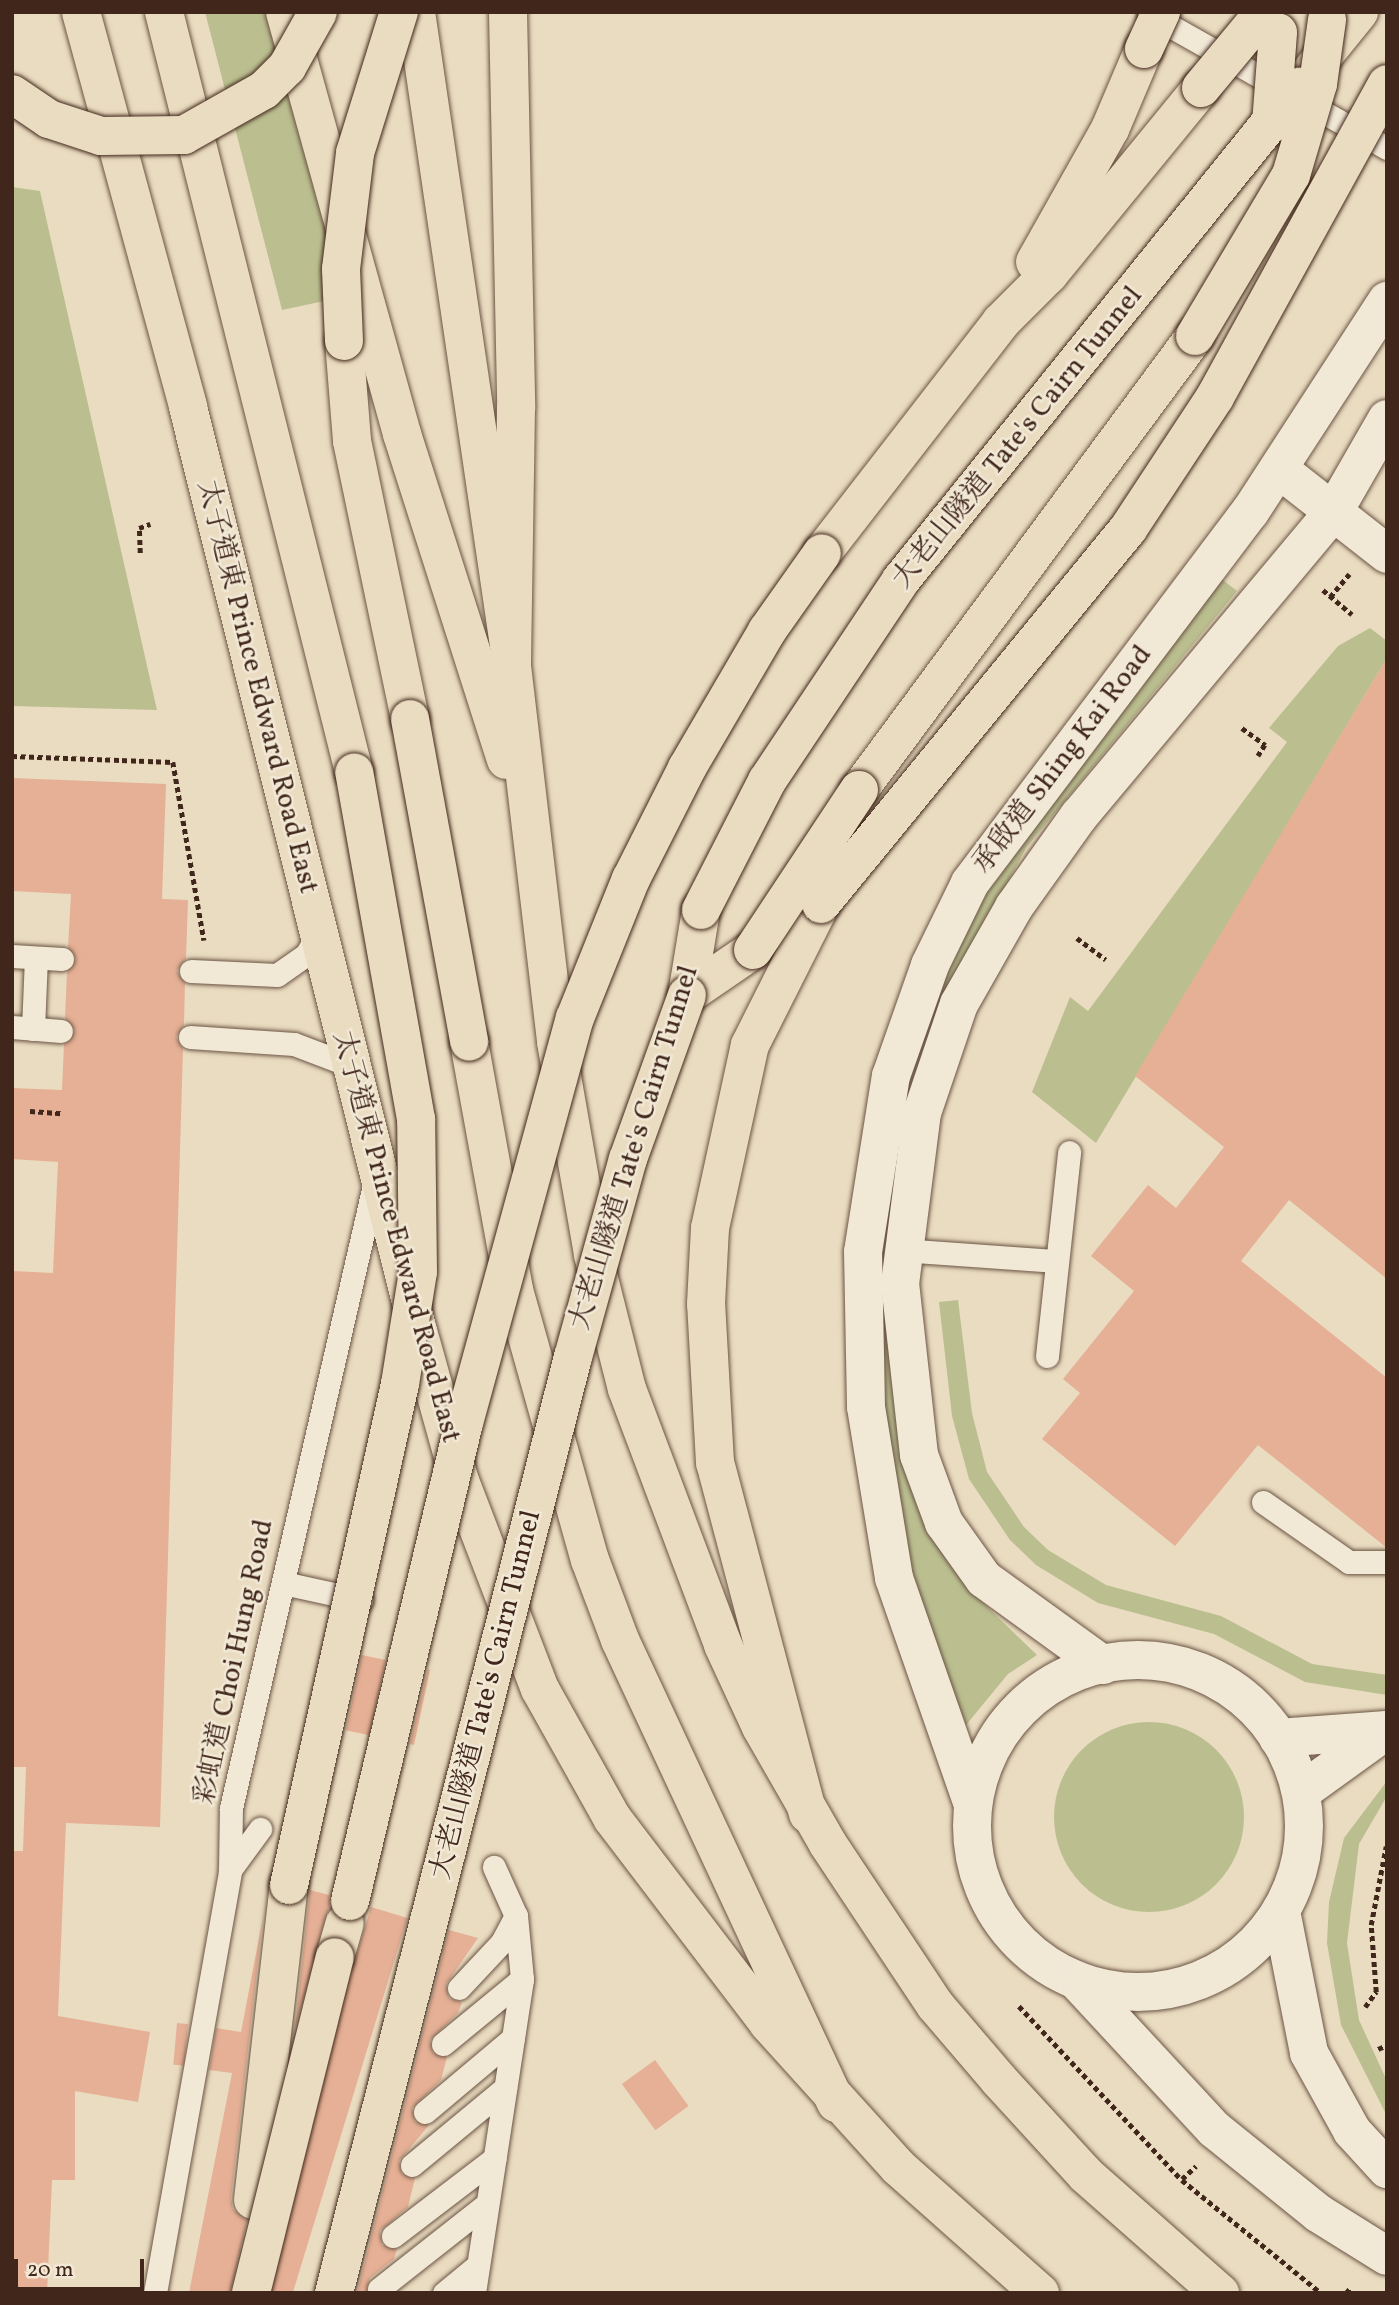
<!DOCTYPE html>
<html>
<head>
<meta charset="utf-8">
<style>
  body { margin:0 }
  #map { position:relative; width:1399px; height:2305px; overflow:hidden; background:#eadcc0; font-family:Vollkorn,"Noto Serif TC",serif }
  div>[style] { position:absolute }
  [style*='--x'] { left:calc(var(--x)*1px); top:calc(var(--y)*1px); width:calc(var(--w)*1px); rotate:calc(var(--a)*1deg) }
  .green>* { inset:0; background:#bbbf90 }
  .round { border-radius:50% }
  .building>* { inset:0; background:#e5b095; transform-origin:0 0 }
  .path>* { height:4.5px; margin-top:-2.25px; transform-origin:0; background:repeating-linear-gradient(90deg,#41271b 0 5px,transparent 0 8.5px) }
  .roads { filter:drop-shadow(0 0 2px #6b5444) drop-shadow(0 0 2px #6b5444) }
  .lane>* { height:23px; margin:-11.5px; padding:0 11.5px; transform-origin:11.5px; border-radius:11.5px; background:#f1e8d6 }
  .street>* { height:38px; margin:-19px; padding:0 19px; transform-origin:19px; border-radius:19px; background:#f1e8d6 }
  .secondary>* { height:38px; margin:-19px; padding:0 19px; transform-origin:19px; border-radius:19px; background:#f1e8d6 }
  .secondary>.ring { margin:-19px; padding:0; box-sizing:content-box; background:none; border:38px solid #f1e8d6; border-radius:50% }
  .primary>* { height:38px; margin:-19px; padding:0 19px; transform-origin:19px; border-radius:19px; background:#eadcc0 }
  .highway>* { height:38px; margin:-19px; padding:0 19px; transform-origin:19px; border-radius:19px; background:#eadcc0 }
  .bridges { filter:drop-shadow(0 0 2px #41271b) drop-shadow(0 0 2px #41271b) }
  .primary-bridge>* { height:38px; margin:-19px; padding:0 19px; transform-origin:19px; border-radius:19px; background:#eadcc0 }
  .highway-bridge>* { height:38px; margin:-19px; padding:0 19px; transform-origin:19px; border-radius:19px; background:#eadcc0 }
  span { translate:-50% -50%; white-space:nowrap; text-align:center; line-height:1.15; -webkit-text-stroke:5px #f1e8d6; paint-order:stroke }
  .street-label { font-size:28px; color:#41271b }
  .frame { position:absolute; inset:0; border:14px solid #41271b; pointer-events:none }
  .scale { position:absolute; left:14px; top:2259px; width:130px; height:32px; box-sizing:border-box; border:4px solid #41271b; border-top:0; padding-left:9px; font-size:21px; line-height:24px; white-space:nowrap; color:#41271b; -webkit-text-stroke:5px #f1e8d6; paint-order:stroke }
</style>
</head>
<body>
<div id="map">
  <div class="green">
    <div style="clip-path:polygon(205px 12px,269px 12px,348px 296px,282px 310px)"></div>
    <div style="clip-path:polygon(12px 187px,40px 191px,157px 710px,12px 706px)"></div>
    <div style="clip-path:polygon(1219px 577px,1237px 591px,1026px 848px,944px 1000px,888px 1283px,977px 1597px,1037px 1655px,1008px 1674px,966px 1725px,918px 1599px,887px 1471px,875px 1283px,912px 1050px,984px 890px)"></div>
    <div style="clip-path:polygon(1370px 628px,1387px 641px,1387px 658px,1096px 1143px,1032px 1092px,1070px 997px,1088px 1011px,1287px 742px,1269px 728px,1338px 646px)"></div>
    <div style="clip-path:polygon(958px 1300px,972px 1413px,987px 1472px,1024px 1527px,1048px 1550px,1106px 1585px,1221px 1616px,1312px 1664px,1387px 1675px,1387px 1695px,1305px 1682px,1214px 1634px,1098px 1603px,1036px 1565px,1010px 1540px,969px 1479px,952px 1416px,939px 1302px)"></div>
    <div class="round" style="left:1054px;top:1722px;width:190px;height:190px"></div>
    <div style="clip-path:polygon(1387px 1781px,1387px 1796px,1359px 1844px,1347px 1943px,1359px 2020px,1387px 2081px,1387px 2116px,1341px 2025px,1327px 1943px,1329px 1902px,1344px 1838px)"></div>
  </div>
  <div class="building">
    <div style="clip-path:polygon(1387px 658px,1387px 1279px,1289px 1200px,1241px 1261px,1387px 1378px,1387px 1548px,1258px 1445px,1175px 1546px,1042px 1439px,1080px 1393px,1063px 1379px,1134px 1291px,1091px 1256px,1148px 1185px,1176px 1208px,1224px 1147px,1135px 1076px)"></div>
    <div style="clip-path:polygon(12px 778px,166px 784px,162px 899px,188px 900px,186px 958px,177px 971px,185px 983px,184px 1025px,176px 1037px,183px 1049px,160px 1827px,66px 1823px,58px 2016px,150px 2032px,138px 2102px,75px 2091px,75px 2180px,52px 2180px,47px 2293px,12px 2293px,12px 1851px,23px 1851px,26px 1767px,12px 1767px,12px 1271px,53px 1273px,58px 1162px,12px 1159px,12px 1088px,62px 1090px,64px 1044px,75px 1031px,65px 1018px,67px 972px,76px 959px,68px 947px,71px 894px,12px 891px)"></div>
    <div style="left:362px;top:1655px;width:24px;height:77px;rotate:12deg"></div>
    <div style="clip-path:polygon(428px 1669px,430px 1670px,414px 1745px,410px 1744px)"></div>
    <div style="clip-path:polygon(310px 1890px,329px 1895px,329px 1908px,295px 2028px)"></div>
    <div style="left:371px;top:1907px;width:38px;height:398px;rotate:17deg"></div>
    <div style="clip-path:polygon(263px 1917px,231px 2198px,233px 2209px,247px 2220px,230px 2293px,189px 2293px,232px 2073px,209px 2070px,216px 2028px,241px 2032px)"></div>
    <div style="clip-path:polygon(449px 1930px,478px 1938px,446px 1984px,449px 1998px,462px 2002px,458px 2013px,430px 2040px,433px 2053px,447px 2057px,441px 2080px,412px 2108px,415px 2121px,429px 2125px,399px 2161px,402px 2174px,415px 2178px,408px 2207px,380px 2231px,382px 2245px,397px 2249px,394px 2259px,370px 2278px,366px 2293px,357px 2293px)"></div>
    <div style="left:177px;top:2023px;width:11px;height:42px;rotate:5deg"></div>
    <div style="left:655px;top:2060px;width:57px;height:41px;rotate:54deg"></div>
  </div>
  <div class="path">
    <div style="--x:15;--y:14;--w:2;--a:-90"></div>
    <div style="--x:140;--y:553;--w:25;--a:-92"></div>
    <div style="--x:139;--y:528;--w:12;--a:-20"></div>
    <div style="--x:1323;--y:590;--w:38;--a:40"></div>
    <div style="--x:1330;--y:597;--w:30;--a:-50"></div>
    <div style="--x:1242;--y:728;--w:29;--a:36"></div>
    <div style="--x:1265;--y:745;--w:13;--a:122"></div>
    <div style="--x:12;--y:756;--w:161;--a:2.1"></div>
    <div style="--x:173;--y:762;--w:181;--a:80.1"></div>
    <div style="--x:1077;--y:938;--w:36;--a:37"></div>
    <div style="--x:30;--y:1111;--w:31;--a:4"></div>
    <div style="--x:203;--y:1724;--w:12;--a:9"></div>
    <div style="--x:1019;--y:2006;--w:238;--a:46.9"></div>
    <div style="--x:1182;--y:2180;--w:179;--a:39.1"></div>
    <div style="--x:1365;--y:2007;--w:19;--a:-54"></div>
    <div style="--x:1376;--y:1992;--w:67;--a:-94.3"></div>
    <div style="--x:1371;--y:1925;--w:80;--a:-79.2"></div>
    <div style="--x:1378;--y:2049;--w:10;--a:-24"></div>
    <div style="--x:1182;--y:2179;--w:19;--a:-43"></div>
    <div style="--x:1346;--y:2293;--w:8;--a:-50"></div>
  </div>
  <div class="roads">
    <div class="lane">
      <div style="--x:1149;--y:14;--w:273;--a:29.4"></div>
      <div style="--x:12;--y:956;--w:50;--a:3.4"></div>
      <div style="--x:191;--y:971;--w:86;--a:2.7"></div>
      <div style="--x:277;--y:975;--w:35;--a:-35"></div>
      <div style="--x:306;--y:955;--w:24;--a:-60"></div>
      <div style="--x:12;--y:1027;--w:49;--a:4.7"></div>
      <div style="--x:33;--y:1029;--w:71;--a:-87.6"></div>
      <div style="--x:190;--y:1037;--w:104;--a:3.9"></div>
      <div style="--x:294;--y:1044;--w:59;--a:20.9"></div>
      <div style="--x:902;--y:1250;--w:155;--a:4.1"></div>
      <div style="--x:1047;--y:1356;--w:205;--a:-83.8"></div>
      <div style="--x:1263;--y:1502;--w:105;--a:34.9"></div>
      <div style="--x:1349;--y:1562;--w:38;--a:0"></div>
      <div style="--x:283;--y:1583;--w:80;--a:12.3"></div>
      <div style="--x:230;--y:1870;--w:51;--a:-53.8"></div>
      <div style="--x:459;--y:1988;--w:63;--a:-46.9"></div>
      <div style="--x:502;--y:1942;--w:30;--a:-62"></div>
      <div style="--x:443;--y:2044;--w:102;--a:-39.4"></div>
      <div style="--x:425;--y:2112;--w:115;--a:-40.1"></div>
      <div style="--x:412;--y:2165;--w:121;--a:-39.6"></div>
      <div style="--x:393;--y:2236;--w:128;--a:-37.4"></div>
      <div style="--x:379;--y:2289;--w:137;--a:-38.2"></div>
      <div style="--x:155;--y:2293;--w:430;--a:-79.9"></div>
      <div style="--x:230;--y:1870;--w:62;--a:-89.1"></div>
      <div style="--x:231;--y:1808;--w:643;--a:-77.07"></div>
      <div style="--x:444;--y:2293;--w:44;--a:-39.5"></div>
      <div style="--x:474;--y:2293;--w:318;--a:-81.3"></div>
      <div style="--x:522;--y:1979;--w:63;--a:-95.4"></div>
      <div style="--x:516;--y:1916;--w:54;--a:-114.2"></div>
    </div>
    <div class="street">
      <div style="--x:1280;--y:470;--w:136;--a:38.1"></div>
      <div style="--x:1278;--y:1738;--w:109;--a:-4.2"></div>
      <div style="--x:1301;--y:1792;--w:106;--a:-35.8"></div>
    </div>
    <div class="secondary">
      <div class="ring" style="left:972px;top:1660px;width:294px;height:294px"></div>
      <div style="--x:1103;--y:1665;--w:147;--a:-144.1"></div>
      <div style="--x:984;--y:1579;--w:69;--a:-125.5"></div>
      <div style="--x:944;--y:1523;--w:72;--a:-110.2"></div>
      <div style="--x:919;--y:1455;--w:172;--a:-96.3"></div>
      <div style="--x:900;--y:1284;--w:172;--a:-82.7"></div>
      <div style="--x:922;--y:1113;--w:115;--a:-71.3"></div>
      <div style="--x:959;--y:1004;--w:112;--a:-60.4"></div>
      <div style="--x:1014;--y:907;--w:112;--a:-54.5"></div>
      <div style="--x:1079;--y:816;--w:398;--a:-50.1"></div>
      <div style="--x:1334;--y:511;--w:106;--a:-60.1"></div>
      <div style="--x:972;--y:1802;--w:237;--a:-109.2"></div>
      <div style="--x:894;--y:1578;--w:173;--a:-99.3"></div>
      <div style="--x:866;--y:1407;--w:155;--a:-91.1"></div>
      <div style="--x:863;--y:1252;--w:178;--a:-81"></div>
      <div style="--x:891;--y:1076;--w:118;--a:-70.6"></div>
      <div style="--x:930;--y:965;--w:91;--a:-64"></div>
      <div style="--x:970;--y:883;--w:465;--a:-53"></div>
      <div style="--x:1250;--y:512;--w:252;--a:-57"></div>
      <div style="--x:1281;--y:1911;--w:145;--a:78.8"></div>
      <div style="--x:1309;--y:2053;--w:89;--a:61.1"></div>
      <div style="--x:1352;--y:2131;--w:52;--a:47.4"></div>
      <div style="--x:1076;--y:1980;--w:203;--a:47.2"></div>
      <div style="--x:1214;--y:2129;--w:134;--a:38.9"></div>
      <div style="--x:1318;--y:2213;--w:81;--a:31.9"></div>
    </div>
    <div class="primary">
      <div style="--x:81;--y:12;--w:409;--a:74.8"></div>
      <div style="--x:188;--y:407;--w:952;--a:76.02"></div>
      <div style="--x:418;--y:1331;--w:156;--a:74.4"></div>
      <div style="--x:460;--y:1481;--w:223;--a:69"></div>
      <div style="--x:540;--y:1689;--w:148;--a:60.8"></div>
      <div style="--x:612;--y:1818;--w:258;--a:52.7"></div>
      <div style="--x:768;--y:2023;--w:194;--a:47.9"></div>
      <div style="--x:898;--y:2167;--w:190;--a:41.6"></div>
      <div style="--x:285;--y:12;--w:438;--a:74.5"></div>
      <div style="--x:402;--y:434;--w:342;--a:72.3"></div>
      <div style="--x:416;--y:12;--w:661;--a:81.65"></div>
      <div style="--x:512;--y:666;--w:379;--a:83.3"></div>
      <div style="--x:556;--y:1042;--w:216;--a:80.1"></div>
      <div style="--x:593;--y:1255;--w:138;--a:75.8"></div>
      <div style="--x:627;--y:1389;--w:273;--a:69.4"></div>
      <div style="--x:723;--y:1645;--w:90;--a:65.1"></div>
      <div style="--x:761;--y:1727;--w:135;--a:60.2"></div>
      <div style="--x:828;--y:1844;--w:193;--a:56.4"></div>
      <div style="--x:935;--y:2005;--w:99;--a:49.5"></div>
      <div style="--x:999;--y:2080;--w:129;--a:47.5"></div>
      <div style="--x:1086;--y:2175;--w:179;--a:41.4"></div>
    </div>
    <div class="highway">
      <div style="--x:164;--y:12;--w:783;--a:75.96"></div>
      <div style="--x:508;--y:12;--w:396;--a:88.8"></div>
      <div style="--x:516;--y:408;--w:258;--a:90.9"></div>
      <div style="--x:1312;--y:70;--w:75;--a:-51"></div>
      <div style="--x:1035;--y:262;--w:153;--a:-60.6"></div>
      <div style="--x:1110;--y:129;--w:87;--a:-67"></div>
      <div style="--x:344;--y:341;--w:100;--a:85.4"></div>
      <div style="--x:352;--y:441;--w:284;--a:78.2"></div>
      <div style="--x:822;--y:553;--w:292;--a:-52.2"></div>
      <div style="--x:1001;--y:322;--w:68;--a:-45"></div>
      <div style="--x:1049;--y:274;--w:240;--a:-50.7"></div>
      <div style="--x:859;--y:790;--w:565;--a:-53.5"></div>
      <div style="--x:687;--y:995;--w:86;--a:-80.6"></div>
      <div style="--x:687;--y:995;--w:80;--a:-34.3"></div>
      <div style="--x:469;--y:1042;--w:252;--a:79.7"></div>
      <div style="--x:514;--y:1290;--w:280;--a:74.3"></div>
      <div style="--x:590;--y:1560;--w:85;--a:69.4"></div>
      <div style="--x:620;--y:1640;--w:511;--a:64.99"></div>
      <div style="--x:808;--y:1814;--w:363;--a:-104.8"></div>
      <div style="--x:715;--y:1463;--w:159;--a:-93.2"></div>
      <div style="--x:706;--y:1304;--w:76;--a:-87"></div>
      <div style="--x:710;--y:1228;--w:187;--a:-77.7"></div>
      <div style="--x:750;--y:1045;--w:158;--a:-63.3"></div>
      <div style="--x:335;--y:1957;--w:35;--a:-74"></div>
      <div style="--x:253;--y:2200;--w:317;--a:-83.5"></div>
    </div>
  </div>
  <div class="bridges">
    <div class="primary-bridge">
      <div style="--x:12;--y:94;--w:45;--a:34"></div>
      <div style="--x:49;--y:119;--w:55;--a:18.1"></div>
      <div style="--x:101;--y:136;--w:83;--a:-0.7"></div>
      <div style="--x:184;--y:135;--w:92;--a:-29.4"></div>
      <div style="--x:264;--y:90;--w:33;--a:-45"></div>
      <div style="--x:287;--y:67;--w:63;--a:-60.6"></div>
    </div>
    <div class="highway-bridge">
      <div style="--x:1144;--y:49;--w:41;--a:-65.3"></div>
      <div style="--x:1201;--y:88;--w:99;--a:-50.3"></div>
      <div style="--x:1271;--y:124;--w:92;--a:-85.6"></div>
      <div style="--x:1195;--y:336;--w:187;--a:-59.2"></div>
      <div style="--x:1291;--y:175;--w:95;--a:-73.5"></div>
      <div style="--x:1318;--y:84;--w:65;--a:-82"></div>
      <div style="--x:344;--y:341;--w:72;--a:-92.4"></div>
      <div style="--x:341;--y:269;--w:117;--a:-83.1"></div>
      <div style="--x:355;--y:153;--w:148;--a:-72.7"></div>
      <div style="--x:410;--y:719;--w:328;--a:79.6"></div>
      <div style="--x:821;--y:904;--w:485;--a:-50.7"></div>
      <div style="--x:1128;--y:529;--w:158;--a:-56.6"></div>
      <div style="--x:1215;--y:397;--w:357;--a:-61.2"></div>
      <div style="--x:701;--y:910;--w:145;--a:-62.9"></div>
      <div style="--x:767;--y:781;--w:242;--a:-56.3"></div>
      <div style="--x:901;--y:580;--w:634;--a:-51.09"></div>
      <div style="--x:753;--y:950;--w:192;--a:-56.5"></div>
      <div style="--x:289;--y:1885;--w:513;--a:-77.51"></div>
      <div style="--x:400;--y:1384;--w:113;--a:-80.9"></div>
      <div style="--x:418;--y:1272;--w:153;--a:-90.7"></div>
      <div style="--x:416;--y:1119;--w:352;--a:-100.1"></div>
      <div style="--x:350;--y:1901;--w:491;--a:-76.6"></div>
      <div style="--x:464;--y:1423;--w:420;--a:-74.7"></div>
      <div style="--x:575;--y:1018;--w:150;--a:-68.1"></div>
      <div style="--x:631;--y:879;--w:124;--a:-63.2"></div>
      <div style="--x:687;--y:768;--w:159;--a:-59.7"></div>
      <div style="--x:767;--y:631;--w:95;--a:-54.8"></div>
      <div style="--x:251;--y:2293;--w:346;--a:-76"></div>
      <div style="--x:334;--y:2293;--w:966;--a:-75.68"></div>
      <div style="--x:573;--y:1357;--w:205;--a:-74.5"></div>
      <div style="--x:628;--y:1159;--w:174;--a:-70.2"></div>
    </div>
  </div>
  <div class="street-label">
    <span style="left:1018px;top:438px;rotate:-51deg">大老山隧道 Tate's Cairn Tunnel</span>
    <span style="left:257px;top:687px;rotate:76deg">太子道東 Prince Edward Road East</span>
    <span style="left:1063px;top:760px;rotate:-53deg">承啟道 Shing Kai Road</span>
    <span style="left:635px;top:1148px;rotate:-73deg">大老山隧道 Tate's Cairn Tunnel</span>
    <span style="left:396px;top:1237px;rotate:75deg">太子道東 Prince Edward Road East</span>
    <span style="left:235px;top:1662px;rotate:-78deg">彩虹道 Choi Hung Road</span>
    <span style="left:487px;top:1695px;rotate:-76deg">大老山隧道 Tate's Cairn Tunnel</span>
  </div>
  <div class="frame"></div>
  <div class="scale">20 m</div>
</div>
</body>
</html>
